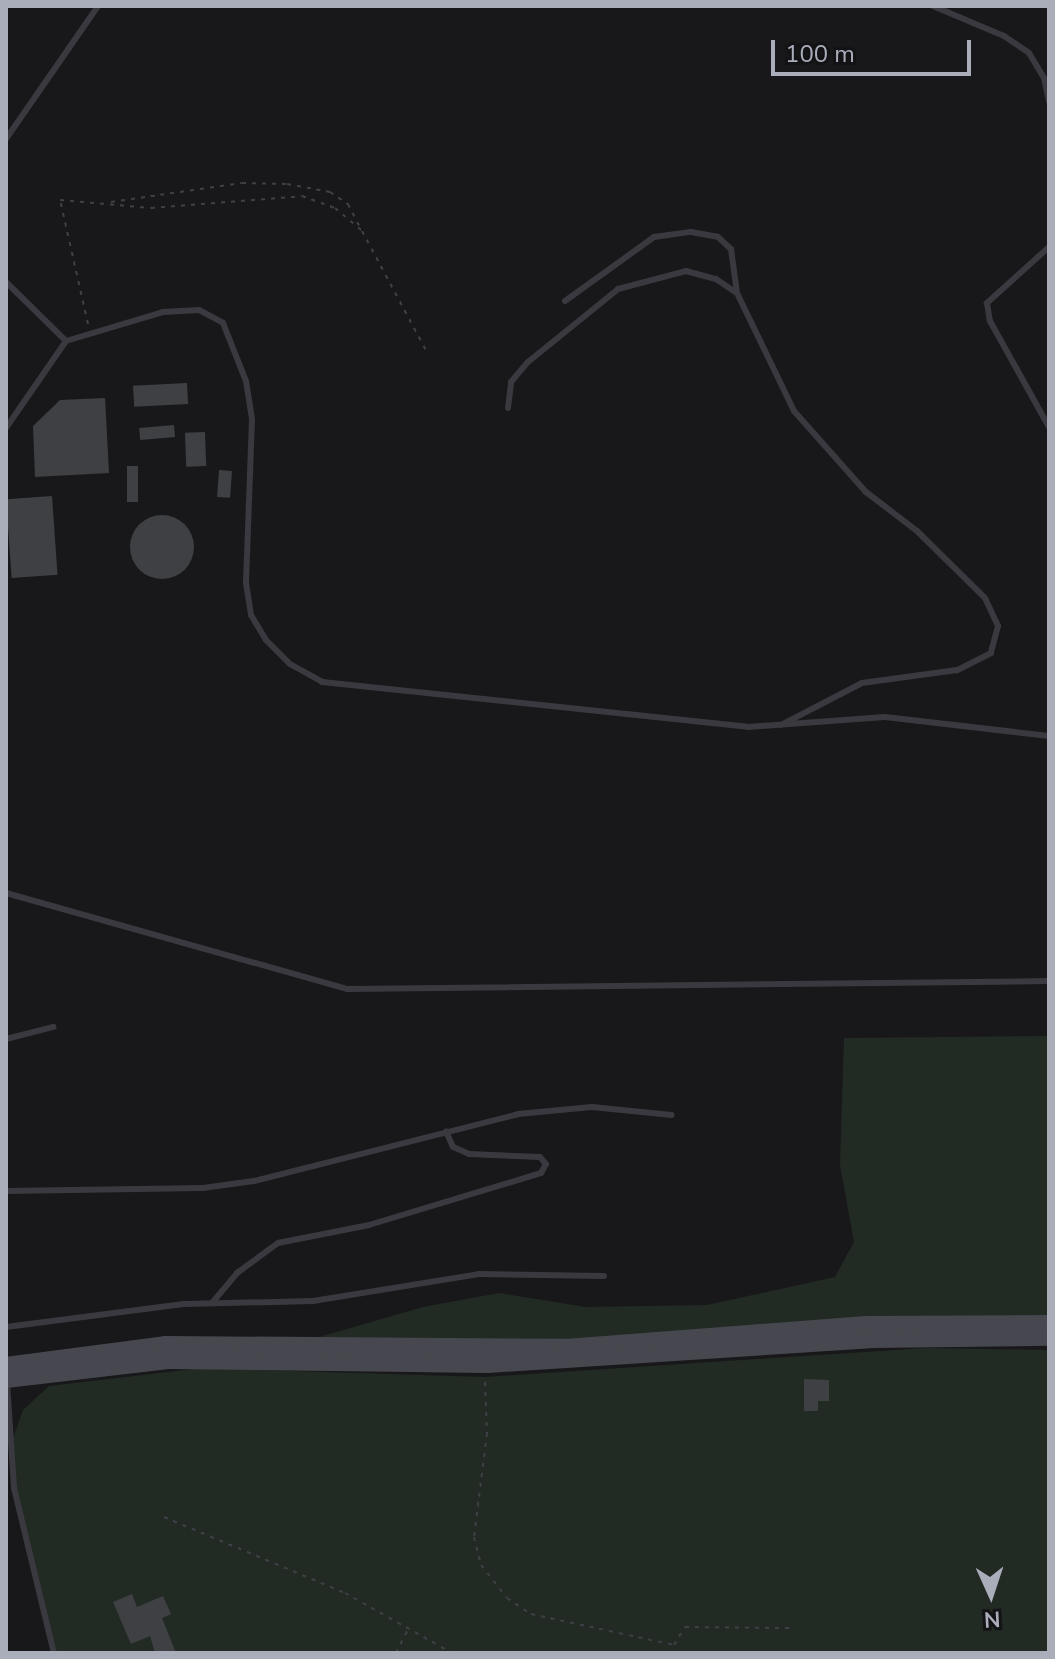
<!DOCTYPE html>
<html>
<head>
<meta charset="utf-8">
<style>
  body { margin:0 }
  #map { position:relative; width:1055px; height:1659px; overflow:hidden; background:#18181a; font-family:"Nunito Sans",sans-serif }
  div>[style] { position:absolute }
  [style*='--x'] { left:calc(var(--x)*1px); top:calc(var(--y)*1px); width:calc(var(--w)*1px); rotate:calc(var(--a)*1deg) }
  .green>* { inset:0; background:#222a24 }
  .building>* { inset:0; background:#3f4044; transform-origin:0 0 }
  .round { border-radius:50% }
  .path>* { height:2px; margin-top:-1px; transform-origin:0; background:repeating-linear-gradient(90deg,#3f4046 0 4px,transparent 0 10px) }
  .lane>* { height:6px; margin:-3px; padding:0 3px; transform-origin:3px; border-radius:3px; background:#39393f }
  .secondary>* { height:18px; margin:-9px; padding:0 9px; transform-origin:9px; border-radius:9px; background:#47484f }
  span { translate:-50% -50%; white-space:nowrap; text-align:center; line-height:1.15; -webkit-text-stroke:8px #131315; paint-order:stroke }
  .frame { position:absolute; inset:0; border:8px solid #aaadba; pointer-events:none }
  .north { position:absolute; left:951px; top:1555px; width:80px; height:80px; -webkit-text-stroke:6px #131315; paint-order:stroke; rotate:177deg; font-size:22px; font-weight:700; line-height:32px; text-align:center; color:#aaadba }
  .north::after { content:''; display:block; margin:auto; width:28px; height:36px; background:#aaadba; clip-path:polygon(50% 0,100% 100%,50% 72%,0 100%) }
  .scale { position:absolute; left:771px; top:40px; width:200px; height:36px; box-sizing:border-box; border:4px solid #aaadba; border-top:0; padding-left:10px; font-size:24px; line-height:28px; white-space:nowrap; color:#aaadba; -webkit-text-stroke:6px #131315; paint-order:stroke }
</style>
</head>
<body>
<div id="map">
  <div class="green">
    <div style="clip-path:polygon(1049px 1036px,1049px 1323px,566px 1348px,309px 1340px,423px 1307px,499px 1293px,586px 1307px,707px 1305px,835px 1277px,854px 1242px,840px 1165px,844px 1038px)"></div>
    <div style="clip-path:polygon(925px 1348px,1049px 1350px,1049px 1653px,54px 1653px,14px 1488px,11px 1444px,23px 1410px,49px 1386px,202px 1368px,485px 1377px)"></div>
  </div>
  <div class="building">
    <div style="left:187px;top:383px;width:21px;height:54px;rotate:87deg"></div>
    <div style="clip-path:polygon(105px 398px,109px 473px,35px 477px,33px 426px,60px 400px)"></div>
    <div style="left:174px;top:425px;width:12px;height:35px;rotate:85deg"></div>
    <div style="left:205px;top:432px;width:34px;height:20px;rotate:88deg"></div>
    <div style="left:127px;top:466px;width:11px;height:36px"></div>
    <div style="left:219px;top:470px;width:13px;height:27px;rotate:4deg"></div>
    <div style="left:52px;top:496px;width:79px;height:46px;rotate:86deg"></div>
    <div class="round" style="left:130px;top:515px;width:64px;height:64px"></div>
    <div style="clip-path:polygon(804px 1379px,829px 1380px,829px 1401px,818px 1401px,818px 1411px,804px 1411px)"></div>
    <div style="clip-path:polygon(132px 1594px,137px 1607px,163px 1596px,171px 1614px,162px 1618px,176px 1653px,155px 1653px,150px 1636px,131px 1644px,113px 1602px)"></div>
  </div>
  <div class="path">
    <div style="--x:111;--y:202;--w:132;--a:-8.3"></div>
    <div style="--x:242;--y:183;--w:45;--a:1.3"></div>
    <div style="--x:287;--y:184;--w:44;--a:10.5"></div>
    <div style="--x:330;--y:192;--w:22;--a:34"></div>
    <div style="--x:348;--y:204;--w:27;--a:63"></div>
    <div style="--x:88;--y:324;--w:127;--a:-102.7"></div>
    <div style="--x:60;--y:200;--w:91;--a:5"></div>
    <div style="--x:151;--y:208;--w:151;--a:-4.5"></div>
    <div style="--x:302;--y:196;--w:35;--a:20"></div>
    <div style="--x:335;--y:208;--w:35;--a:40"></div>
    <div style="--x:362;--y:231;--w:137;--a:61.8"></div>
    <div style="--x:485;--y:1382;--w:51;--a:87.8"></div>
    <div style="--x:487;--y:1433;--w:105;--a:97.1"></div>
    <div style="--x:474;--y:1537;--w:29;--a:76"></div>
    <div style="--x:481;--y:1565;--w:42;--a:51.8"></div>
    <div style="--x:507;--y:1598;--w:29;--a:34"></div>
    <div style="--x:531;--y:1614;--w:146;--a:12.2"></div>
    <div style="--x:674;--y:1645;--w:21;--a:-59"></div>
    <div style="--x:685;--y:1627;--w:107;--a:0.5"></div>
    <div style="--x:164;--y:1517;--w:196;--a:22.8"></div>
    <div style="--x:345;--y:1593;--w:123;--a:29.3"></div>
    <div style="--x:396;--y:1653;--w:28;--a:-63"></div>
  </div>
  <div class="lane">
    <div style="--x:933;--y:6;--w:77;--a:22.9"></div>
    <div style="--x:1004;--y:36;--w:30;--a:34"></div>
    <div style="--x:1029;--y:53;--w:29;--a:59"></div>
    <div style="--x:1044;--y:78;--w:24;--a:78"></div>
    <div style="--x:6;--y:139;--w:162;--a:-55.3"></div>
    <div style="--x:1049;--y:247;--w:84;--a:137.9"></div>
    <div style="--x:987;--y:303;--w:18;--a:81"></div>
    <div style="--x:990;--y:321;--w:121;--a:60.9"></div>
    <div style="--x:6;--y:282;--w:84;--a:44.5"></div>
    <div style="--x:66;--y:341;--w:106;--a:124.6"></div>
    <div style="--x:565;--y:301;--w:110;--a:-35.7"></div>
    <div style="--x:654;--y:237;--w:37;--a:-8"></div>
    <div style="--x:691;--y:232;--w:27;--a:10"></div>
    <div style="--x:718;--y:237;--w:18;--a:43"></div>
    <div style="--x:731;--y:249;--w:44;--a:82.2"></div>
    <div style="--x:66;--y:341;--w:101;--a:-16.6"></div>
    <div style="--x:163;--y:312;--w:36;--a:-3"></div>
    <div style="--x:199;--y:310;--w:27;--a:28"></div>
    <div style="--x:223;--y:323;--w:62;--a:68.4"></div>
    <div style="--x:246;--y:381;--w:38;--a:81"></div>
    <div style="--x:252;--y:419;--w:164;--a:92.1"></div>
    <div style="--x:246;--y:583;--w:32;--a:81"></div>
    <div style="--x:251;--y:615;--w:29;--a:59"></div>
    <div style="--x:266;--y:640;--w:34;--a:45"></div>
    <div style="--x:290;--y:664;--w:37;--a:29"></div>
    <div style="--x:322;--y:682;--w:428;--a:6"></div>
    <div style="--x:748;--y:727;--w:137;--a:-4.2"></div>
    <div style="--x:885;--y:717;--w:165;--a:6.6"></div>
    <div style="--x:508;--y:408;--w:26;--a:-83"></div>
    <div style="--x:511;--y:382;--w:26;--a:-50"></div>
    <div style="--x:528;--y:362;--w:116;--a:-39"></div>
    <div style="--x:618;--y:289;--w:70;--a:-14.8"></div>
    <div style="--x:686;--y:271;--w:31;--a:15"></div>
    <div style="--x:716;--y:279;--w:25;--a:34"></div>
    <div style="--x:737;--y:293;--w:131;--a:64.2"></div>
    <div style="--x:794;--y:411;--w:108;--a:48.4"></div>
    <div style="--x:866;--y:492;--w:64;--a:37.4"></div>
    <div style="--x:917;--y:531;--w:95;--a:44.6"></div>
    <div style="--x:985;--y:598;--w:31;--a:65"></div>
    <div style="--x:998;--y:626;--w:28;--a:105"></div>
    <div style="--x:991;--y:653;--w:38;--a:153"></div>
    <div style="--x:957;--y:670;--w:96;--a:172.2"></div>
    <div style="--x:862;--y:683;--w:91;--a:152.6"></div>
    <div style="--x:6;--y:893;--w:355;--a:15.7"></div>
    <div style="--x:348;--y:989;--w:701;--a:-0.65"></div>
    <div style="--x:6;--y:1039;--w:49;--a:-14.3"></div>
    <div style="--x:6;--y:1191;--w:197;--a:-0.9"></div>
    <div style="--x:203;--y:1188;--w:51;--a:-7.8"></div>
    <div style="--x:254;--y:1181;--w:272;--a:-14.2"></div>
    <div style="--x:518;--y:1114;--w:74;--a:-5.4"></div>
    <div style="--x:592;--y:1107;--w:80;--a:5.7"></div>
    <div style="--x:212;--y:1303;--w:39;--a:-50"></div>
    <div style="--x:237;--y:1273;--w:51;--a:-36.2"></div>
    <div style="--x:278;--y:1243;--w:93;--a:-11.2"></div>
    <div style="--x:369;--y:1225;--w:180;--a:-16.8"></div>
    <div style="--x:541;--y:1173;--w:10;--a:-61"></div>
    <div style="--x:546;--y:1164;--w:9;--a:-131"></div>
    <div style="--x:540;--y:1157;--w:71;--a:-177.6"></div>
    <div style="--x:469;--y:1154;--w:17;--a:-156"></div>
    <div style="--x:453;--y:1147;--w:17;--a:-114"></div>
    <div style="--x:6;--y:1327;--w:179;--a:-7.4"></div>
    <div style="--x:184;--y:1304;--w:129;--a:-1.3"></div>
    <div style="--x:313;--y:1301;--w:168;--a:-9.2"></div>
    <div style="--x:479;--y:1274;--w:125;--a:0.9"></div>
    <div style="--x:7;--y:1382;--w:106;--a:86.2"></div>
    <div style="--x:14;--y:1488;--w:170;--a:76.4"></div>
  </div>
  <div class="secondary">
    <div style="--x:6;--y:1366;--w:160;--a:-7.5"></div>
    <div style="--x:165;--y:1345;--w:401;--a:0.4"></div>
    <div style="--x:566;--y:1348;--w:301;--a:-4.4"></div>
    <div style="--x:866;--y:1325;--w:183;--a:-0.3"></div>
    <div style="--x:6;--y:1379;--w:163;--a:-6.7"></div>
    <div style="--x:168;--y:1360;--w:320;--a:0.7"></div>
    <div style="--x:488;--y:1364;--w:386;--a:-3.7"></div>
    <div style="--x:873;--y:1339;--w:176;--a:-0.7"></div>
  </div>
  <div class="frame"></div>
  <div class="north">N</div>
  <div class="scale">100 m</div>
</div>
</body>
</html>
